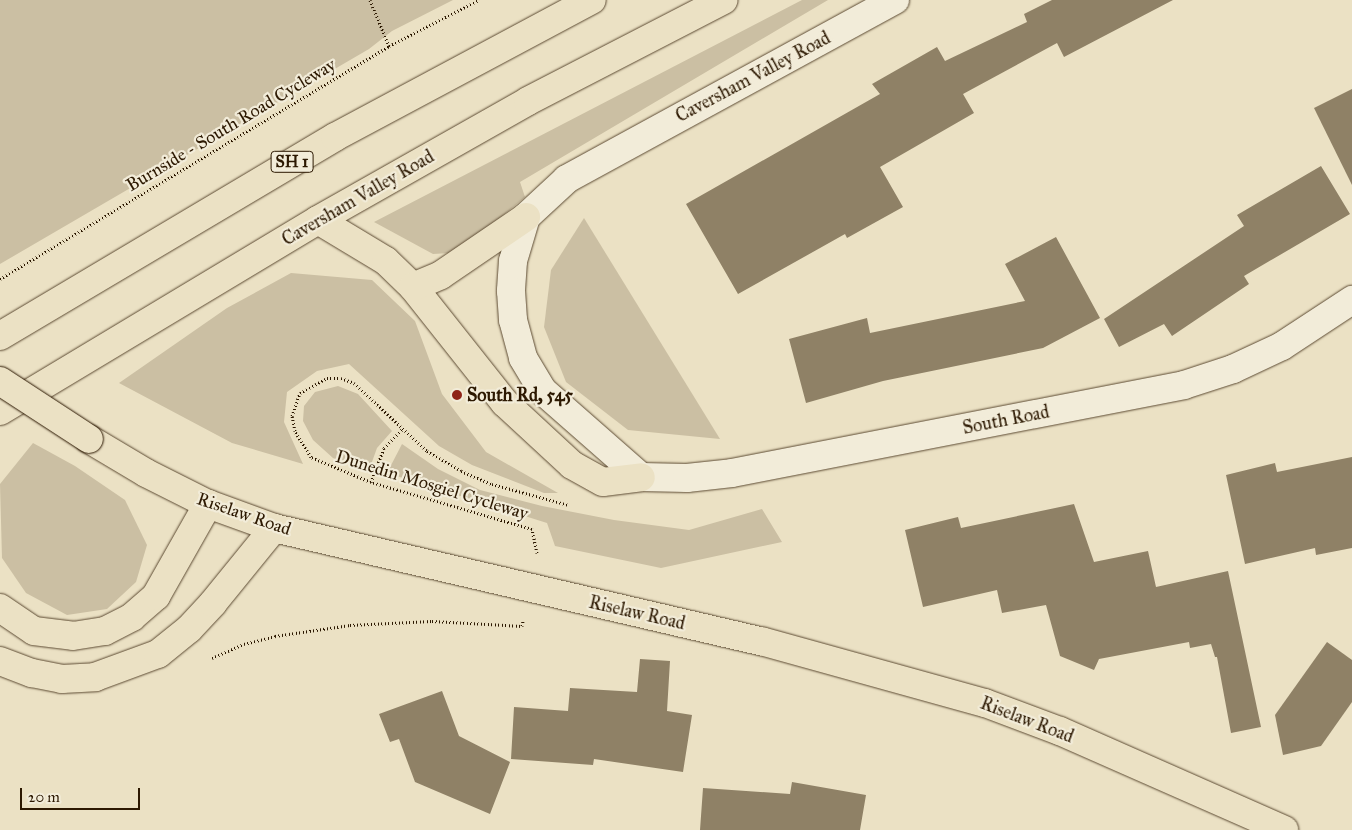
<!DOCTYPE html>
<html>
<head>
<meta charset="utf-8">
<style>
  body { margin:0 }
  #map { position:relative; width:1352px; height:830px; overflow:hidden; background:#ebe1c4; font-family:"IM FELL Great Primer",serif }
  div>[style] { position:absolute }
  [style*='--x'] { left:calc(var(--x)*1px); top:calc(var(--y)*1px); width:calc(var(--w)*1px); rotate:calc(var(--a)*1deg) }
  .green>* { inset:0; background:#cbbfa3 }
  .building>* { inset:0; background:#8f8166 }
  .path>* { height:3px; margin-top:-1.5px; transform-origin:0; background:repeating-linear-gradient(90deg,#2c1801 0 1px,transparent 0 3.5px) }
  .roads { filter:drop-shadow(0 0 1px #5c4a32) drop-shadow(0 0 1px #5c4a32) }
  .minor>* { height:28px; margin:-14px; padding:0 14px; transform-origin:14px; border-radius:14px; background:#f2ecd9 }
  .major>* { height:28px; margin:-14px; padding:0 14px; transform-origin:14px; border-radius:14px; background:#ebe1c4 }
  .highway>* { height:28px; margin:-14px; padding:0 14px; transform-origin:14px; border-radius:14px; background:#ebe1c4 }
  .bridges { filter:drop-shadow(0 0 1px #2c1801) drop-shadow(0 0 1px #2c1801) }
  .major-bridge>* { height:28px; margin:-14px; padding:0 14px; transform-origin:14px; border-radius:14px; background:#ebe1c4 }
  .dots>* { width:14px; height:14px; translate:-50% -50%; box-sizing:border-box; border:2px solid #f2ecd9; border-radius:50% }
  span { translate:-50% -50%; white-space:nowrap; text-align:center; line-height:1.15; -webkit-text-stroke:4.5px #f2ecd9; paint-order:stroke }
  .shield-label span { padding:1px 4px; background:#f2ecd9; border:1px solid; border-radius:4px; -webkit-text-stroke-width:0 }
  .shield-label { font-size:16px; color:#2c1801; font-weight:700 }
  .street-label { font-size:18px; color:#2c1801 }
  .poi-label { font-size:18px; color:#2c1801; font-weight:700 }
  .left { translate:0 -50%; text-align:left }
  .scale { position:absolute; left:20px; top:788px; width:120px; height:22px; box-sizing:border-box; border:2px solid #2c1801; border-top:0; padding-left:6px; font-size:15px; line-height:18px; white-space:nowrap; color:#2c1801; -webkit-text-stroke:4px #f2ecd9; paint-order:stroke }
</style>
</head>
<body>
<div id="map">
  <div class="green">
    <div style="clip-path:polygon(0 0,453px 0,392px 31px,369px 49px,0 264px)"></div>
    <div style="clip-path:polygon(802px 0,828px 0,520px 182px,525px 197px,476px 238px,450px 253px,433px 254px,374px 222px)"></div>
    <div style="clip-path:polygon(584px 218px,720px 439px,628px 430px,566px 382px,544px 327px,551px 270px)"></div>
    <div style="clip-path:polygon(291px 273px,372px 280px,415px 321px,442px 394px,486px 452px,558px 493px,544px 493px,472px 465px,439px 446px,349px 364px,317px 371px,287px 392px,284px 422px,303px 464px,232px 443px,119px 383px,227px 308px)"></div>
    <div style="clip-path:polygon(338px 386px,358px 394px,392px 431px,377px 448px,368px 473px,333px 458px,313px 440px,303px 421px,304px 406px,315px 392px)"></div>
    <div style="clip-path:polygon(33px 443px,75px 466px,125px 500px,147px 545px,136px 582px,107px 609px,67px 615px,26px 593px,2px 558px,0 484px)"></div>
    <div style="clip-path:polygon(402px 444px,438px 469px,480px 490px,542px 506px,614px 520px,689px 530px,762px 509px,782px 542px,661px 568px,555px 546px,547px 523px,387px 473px)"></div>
  </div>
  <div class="building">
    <div style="clip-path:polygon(1052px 0,1173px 0,1064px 57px,1057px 43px,963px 94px,974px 113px,880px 167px,903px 207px,847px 238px,845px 234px,738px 294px,686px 204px,880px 94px,872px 84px,937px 47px,945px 61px,1027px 22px,1024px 14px)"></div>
    <div style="clip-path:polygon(1352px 89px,1352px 185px,1314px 108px)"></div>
    <div style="clip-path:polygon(1321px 166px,1350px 214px,1244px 276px,1249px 284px,1172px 336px,1164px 324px,1119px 347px,1104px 319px,1244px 226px,1237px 215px)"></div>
    <div style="clip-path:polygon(1056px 237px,1100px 318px,1043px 348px,883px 381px,806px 403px,789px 339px,867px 318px,870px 333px,1025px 301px,1005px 264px)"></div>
    <div style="clip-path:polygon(1352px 457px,1352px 548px,1316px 555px,1315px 548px,1245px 564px,1226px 475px,1275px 463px,1277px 472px)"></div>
    <div style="clip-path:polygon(1074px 504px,1094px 562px,1148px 551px,1156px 587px,1228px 571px,1261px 727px,1231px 733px,1217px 657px,1215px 657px,1211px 644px,1190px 648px,1189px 642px,1099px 659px,1094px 670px,1060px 656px,1046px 605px,1002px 613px,997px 590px,923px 607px,905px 530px,958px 517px,961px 528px)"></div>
    <div style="clip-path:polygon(1327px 642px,1352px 660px,1352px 702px,1321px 746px,1283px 755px,1275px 715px)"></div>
    <div style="clip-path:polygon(640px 659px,670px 661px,667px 711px,692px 715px,683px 772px,594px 759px,593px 765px,511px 759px,514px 707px,568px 711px,570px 688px,637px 692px)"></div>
    <div style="clip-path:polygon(442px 691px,459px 736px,510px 762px,490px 814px,415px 782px,399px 739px,390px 742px,379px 714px)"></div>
    <div style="clip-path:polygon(792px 782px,866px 795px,860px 830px,700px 830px,703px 788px,790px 794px)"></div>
  </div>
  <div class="path">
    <div style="--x:370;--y:0;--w:50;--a:67.6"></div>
    <div style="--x:0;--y:279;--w:453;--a:-30.9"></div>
    <div style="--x:389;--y:46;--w:101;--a:-27.1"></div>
    <div style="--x:371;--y:482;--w:36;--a:-69"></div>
    <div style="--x:384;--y:448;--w:28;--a:-46"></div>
    <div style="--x:537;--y:553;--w:25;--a:-102"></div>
    <div style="--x:532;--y:529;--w:168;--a:-163.7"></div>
    <div style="--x:371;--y:482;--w:65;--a:-157.4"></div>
    <div style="--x:311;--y:457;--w:31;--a:-122"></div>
    <div style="--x:295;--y:431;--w:15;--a:-101"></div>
    <div style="--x:292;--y:416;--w:24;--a:-71"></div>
    <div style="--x:300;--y:393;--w:31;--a:-29"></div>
    <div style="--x:327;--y:378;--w:14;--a:0"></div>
    <div style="--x:341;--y:378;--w:14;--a:21"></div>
    <div style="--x:354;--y:383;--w:100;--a:43"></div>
    <div style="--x:427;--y:451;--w:39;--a:30"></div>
    <div style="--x:461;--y:471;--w:34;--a:23"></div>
    <div style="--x:492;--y:484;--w:80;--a:15.3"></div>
    <div style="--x:212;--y:658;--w:35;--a:-24"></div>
    <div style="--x:244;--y:644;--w:32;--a:-14"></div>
    <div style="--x:275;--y:636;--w:76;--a:-8.3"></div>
    <div style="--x:350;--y:625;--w:82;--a:-2.8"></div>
    <div style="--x:432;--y:621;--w:90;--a:3.2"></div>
    <div style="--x:522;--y:626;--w:5;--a:-79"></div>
  </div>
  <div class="roads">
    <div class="minor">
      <div style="--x:895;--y:0;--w:374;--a:151.4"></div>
      <div style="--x:567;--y:179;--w:56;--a:137.2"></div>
      <div style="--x:526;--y:217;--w:46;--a:106.5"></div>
      <div style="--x:513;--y:261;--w:30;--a:94"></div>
      <div style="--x:511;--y:291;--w:29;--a:86"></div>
      <div style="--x:513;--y:320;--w:39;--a:75"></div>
      <div style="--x:523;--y:358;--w:39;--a:59"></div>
      <div style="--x:543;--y:391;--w:130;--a:41.3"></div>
      <div style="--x:641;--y:477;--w:46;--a:1.2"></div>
      <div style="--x:687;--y:478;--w:45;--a:-6.3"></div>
      <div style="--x:732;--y:473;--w:460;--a:-11"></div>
      <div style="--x:1184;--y:385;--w:52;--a:-18.1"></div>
      <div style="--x:1233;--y:369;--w:54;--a:-25.1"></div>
      <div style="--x:1282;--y:346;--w:84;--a:-33.3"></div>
    </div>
    <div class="major">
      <div style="--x:89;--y:439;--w:66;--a:30.8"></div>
      <div style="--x:146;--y:473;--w:69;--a:26.6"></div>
      <div style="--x:208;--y:504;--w:70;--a:20"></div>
      <div style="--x:274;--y:528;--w:500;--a:13.1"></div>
      <div style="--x:761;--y:641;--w:232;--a:15.5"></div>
      <div style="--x:985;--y:703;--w:80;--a:20.5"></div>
      <div style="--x:1060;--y:731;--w:245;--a:23.8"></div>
    </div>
    <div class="highway">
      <div style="--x:318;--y:220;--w:79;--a:31.1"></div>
      <div style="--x:386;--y:261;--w:37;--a:44"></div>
      <div style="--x:413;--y:287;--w:148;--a:51.6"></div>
      <div style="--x:505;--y:403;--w:91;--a:42.8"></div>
      <div style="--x:572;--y:465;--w:35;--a:29"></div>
      <div style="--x:603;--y:482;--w:38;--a:-7"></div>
      <div style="--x:413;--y:287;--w:30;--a:-23"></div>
      <div style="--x:441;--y:275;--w:103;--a:-34.3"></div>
      <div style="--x:0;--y:336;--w:390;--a:-30.7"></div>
      <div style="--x:335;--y:137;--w:291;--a:-28.1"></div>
      <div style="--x:0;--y:411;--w:371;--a:-31"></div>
      <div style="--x:318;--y:220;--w:241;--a:-29.5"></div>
      <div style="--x:528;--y:101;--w:220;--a:-27.3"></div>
      <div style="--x:0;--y:608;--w:41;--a:34.1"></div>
      <div style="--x:34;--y:631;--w:39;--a:7"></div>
      <div style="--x:73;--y:636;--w:32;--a:-9"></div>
      <div style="--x:105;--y:631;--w:30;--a:-27"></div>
      <div style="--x:132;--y:617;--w:32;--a:-41"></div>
      <div style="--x:156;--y:596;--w:106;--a:-60.5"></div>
      <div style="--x:0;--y:661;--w:34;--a:21"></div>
      <div style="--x:32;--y:673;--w:31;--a:11"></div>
      <div style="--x:62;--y:679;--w:33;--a:-3"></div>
      <div style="--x:95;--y:677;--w:67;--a:-20.1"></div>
      <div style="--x:158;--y:654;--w:40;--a:-39"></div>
      <div style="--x:189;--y:629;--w:35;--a:-47"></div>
      <div style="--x:213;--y:603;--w:97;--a:-50.9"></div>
    </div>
  </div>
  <div class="bridges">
    <div class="major-bridge">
      <div style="--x:0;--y:381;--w:106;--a:33.1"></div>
    </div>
  </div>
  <div class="dots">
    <div style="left:457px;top:395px;background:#8f2418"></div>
  </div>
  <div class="shield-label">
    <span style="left:292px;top:162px">SH 1</span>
  </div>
  <div class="street-label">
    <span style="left:753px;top:77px;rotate:-28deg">Caversham Valley Road</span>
    <span style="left:231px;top:125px;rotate:-31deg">Burnside - South Road Cycleway</span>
    <span style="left:358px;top:198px;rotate:-30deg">Caversham Valley Road</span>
    <span style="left:1006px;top:420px;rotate:-11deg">South Road</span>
    <span style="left:432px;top:485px;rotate:17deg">Dunedin Mosgiel Cycleway</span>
    <span style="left:244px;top:514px;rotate:19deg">Riselaw Road</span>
    <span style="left:637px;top:613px;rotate:13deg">Riselaw Road</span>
    <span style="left:1027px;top:720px;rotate:21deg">Riselaw Road</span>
  </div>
  <div class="poi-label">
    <span class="left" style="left:467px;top:395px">South Rd, 545</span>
  </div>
  <div class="scale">20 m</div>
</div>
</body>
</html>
